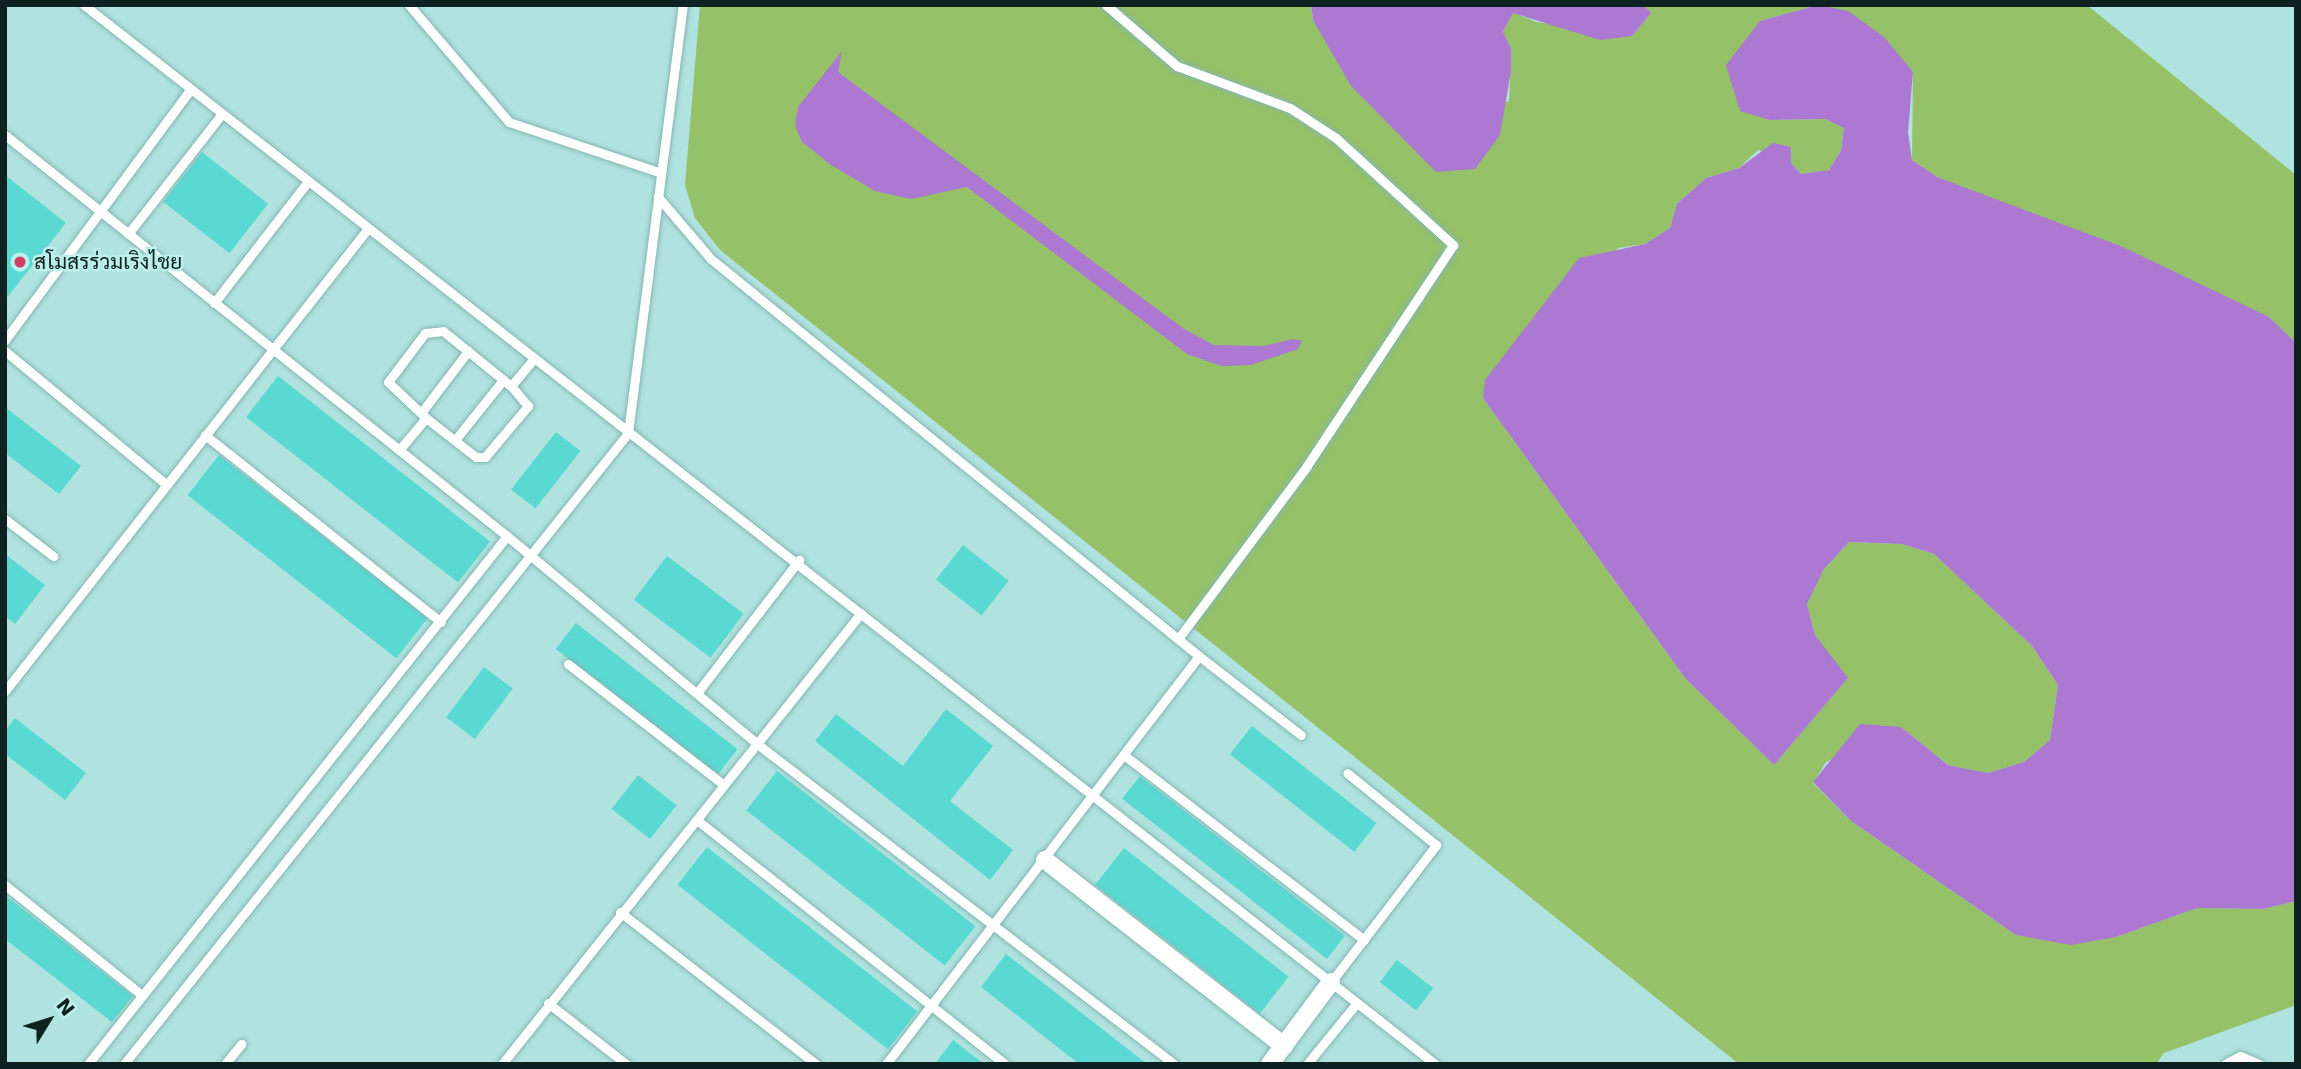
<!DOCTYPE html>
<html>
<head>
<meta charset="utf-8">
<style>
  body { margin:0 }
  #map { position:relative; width:2301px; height:1069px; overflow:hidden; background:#b0e3df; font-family:"DejaVu Sans",Sarabun,sans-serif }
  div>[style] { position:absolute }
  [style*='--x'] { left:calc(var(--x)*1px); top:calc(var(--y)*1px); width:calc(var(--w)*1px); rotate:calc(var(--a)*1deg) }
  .green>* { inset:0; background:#95c168 }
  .water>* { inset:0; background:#ad78d2 }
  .building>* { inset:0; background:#59d9d2; transform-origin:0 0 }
  .roads { filter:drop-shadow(0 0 2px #85b6b2) drop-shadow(0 0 2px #85b6b2) }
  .lane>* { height:9px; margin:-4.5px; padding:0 4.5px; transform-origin:4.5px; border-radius:4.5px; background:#fff }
  .street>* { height:18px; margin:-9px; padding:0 9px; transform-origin:9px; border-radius:9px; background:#fff }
  .dots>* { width:19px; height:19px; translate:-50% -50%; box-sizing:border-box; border:4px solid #bdf0ec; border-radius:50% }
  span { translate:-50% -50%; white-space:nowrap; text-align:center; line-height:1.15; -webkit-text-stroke:5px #bdf0ec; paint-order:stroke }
  .poi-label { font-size:21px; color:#0e2221 }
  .left { translate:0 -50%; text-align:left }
  .frame { position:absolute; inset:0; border:7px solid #0e2221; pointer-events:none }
  .north { position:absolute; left:14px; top:985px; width:70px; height:70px; -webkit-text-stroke:5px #bdf0ec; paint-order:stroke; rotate:52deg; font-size:19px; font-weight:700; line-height:28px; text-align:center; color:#0e2221 }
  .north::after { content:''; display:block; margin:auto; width:24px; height:32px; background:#0e2221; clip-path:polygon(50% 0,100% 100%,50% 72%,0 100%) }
</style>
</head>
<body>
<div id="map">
  <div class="green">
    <div style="clip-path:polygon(700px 5px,1311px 5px,1313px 20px,1509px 102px,1511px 48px,1503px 33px,1513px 12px,1536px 22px,1632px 36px,1651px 13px,1644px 5px,2087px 5px,2296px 175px,2296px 343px,2269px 317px,1937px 177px,1912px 160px,1913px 72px,1818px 5px,1760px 21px,1770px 120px,1825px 119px,1844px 128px,1841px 151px,1829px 170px,1801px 174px,1791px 163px,1758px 150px,1739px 168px,1706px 178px,1677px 204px,1670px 228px,1645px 244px,1618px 248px,1483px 398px,1685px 678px,1774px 765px,1847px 679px,1815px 635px,1807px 604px,1824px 569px,1849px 542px,1902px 544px,1934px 554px,2032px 646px,2058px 685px,2050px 740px,2024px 762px,1988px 773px,1948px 765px,1901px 727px,1826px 762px,1813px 783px,1851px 821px,2016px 935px,2116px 937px,2197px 908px,2263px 909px,2296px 901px,2296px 1005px,2164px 1053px,2156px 1064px,1739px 1064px,720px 250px,695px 218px,685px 185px)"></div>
  </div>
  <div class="water">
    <div style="clip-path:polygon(1311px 5px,1644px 5px,1651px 13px,1632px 36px,1600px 40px,1513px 13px,1503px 32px,1511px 48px,1511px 71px,1500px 135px,1475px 169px,1436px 172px,1351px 86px,1313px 20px)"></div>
    <div style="clip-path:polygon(1818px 5px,1848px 11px,1884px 37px,1913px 72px,1908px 132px,1912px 160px,1937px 177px,2123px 247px,2269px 317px,2296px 343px,2296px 901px,2263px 909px,2197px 908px,2116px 937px,2071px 945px,2016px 935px,1851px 821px,1813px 782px,1860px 724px,1901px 727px,1948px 765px,1988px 773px,2024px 762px,2050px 740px,2058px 685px,2032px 646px,1934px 554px,1902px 544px,1849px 542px,1824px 569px,1807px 604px,1815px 635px,1848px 678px,1774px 765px,1685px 678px,1483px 398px,1485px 380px,1579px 258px,1645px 244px,1670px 228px,1677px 204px,1706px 178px,1739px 168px,1773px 143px,1791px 147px,1791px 163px,1801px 174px,1829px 170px,1841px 151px,1844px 128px,1825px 119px,1770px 120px,1740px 111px,1726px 65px,1760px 21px)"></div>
    <div style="clip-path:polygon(842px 51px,838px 72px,1184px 329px,1214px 345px,1264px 346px,1293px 339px,1302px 341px,1298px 349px,1251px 365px,1221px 366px,1187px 354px,967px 187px,911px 199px,875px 191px,831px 165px,802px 142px,795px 125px,798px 107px)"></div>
  </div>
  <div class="building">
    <div style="left:202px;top:152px;width:84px;height:63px;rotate:38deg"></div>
    <div style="clip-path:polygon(5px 175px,66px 223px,5px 300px)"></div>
    <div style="left:278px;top:376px;width:269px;height:52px;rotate:38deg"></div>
    <div style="clip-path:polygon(5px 407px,81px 466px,59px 494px,5px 453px)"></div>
    <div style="left:556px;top:432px;width:31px;height:73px;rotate:38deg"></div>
    <div style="left:219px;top:455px;width:265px;height:51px;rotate:38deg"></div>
    <div style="left:963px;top:545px;width:58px;height:44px;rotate:38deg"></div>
    <div style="clip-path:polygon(5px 554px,45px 585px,15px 624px,5px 616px)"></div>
    <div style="left:667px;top:556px;width:96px;height:55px;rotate:37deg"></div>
    <div style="left:576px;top:623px;width:205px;height:33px;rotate:38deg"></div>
    <div style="left:484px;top:667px;width:36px;height:63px;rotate:37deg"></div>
    <div style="clip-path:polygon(946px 709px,993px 746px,950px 801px,1013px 850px,990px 880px,815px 741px,836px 714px,903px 766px)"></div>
    <div style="clip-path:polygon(15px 718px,86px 773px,65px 800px,5px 754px,5px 731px)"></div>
    <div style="left:1252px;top:726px;width:158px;height:36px;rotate:38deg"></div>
    <div style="left:777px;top:771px;width:252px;height:50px;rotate:38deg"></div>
    <div style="left:638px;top:775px;width:49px;height:43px;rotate:38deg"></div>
    <div style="left:1140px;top:776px;width:260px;height:29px;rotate:38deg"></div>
    <div style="left:707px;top:847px;width:267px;height:48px;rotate:38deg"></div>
    <div style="left:1124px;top:848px;width:209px;height:47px;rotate:38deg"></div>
    <div style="clip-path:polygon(5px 895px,133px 996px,112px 1022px,5px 939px)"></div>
    <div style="clip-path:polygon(1006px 954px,1147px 1064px,1079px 1064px,981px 987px)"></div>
    <div style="left:1397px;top:960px;width:46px;height:28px;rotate:38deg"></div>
    <div style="clip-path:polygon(953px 1040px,984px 1064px,935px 1064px)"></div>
  </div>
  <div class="roads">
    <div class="lane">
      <div style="--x:84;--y:5;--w:1717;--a:38.09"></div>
      <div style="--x:409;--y:5;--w:154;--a:49.5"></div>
      <div style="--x:509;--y:122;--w:160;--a:18.5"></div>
      <div style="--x:1106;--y:5;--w:94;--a:40.7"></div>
      <div style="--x:1177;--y:66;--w:121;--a:20.4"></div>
      <div style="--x:1290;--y:108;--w:55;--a:33.1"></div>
      <div style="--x:1336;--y:138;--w:159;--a:42.4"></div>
      <div style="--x:1453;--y:245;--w:265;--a:123.5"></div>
      <div style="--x:1307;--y:466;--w:216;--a:126.7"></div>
      <div style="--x:5;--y:135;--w:642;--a:38.62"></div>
      <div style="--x:507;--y:536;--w:324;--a:39.7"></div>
      <div style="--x:756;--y:743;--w:527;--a:37.52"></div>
      <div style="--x:658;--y:197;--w:82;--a:49.5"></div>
      <div style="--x:711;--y:259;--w:629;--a:39.13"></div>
      <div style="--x:1199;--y:656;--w:514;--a:127.49"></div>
      <div style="--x:128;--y:234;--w:151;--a:-52"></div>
      <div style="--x:214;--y:303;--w:150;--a:-52.3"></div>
      <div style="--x:5;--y:340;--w:311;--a:-53.5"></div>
      <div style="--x:5;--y:351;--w:209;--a:39.6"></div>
      <div style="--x:421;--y:413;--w:78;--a:-52.8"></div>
      <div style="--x:426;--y:418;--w:63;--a:38"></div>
      <div style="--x:476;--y:457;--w:9;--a:0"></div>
      <div style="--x:485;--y:457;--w:67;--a:-49.9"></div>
      <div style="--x:528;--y:406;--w:26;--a:-130"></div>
      <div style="--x:511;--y:386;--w:34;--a:-50"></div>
      <div style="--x:205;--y:435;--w:301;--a:38.4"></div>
      <div style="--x:455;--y:440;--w:77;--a:-51.3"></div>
      <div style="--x:399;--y:450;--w:42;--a:-49.8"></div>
      <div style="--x:426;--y:418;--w:52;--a:-136.5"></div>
      <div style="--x:388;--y:382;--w:61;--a:-52.9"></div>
      <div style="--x:425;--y:333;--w:18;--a:-6"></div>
      <div style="--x:443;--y:331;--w:87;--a:39"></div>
      <div style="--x:5;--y:519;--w:61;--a:37.6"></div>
      <div style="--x:1199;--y:656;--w:129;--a:37.8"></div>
      <div style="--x:568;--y:664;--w:197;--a:37.8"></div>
      <div style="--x:5;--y:691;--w:585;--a:-51.88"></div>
      <div style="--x:697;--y:693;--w:168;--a:-52.5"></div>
      <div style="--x:1124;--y:755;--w:303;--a:37.6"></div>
      <div style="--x:697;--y:820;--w:393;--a:38.4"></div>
      <div style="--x:5;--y:885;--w:176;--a:38.8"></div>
      <div style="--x:620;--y:912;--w:248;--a:37.8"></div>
      <div style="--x:1331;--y:982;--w:173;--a:-52.5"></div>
      <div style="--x:1436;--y:845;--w:114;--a:-141"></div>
      <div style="--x:548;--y:1003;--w:99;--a:38"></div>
      <div style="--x:88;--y:1064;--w:674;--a:-51.57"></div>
      <div style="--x:124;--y:1064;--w:808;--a:-51.38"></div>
      <div style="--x:628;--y:433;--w:432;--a:-82.7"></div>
      <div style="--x:225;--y:1064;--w:26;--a:-51"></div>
      <div style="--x:502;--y:1064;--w:576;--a:-51.48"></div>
      <div style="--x:1307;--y:1064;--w:77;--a:-50.8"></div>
      <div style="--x:2225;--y:1064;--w:17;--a:-28"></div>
      <div style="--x:2240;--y:1056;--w:21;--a:23"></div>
    </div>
    <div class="street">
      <div style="--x:1045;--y:860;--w:303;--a:37.9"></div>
      <div style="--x:1270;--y:1064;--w:102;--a:-53.4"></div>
    </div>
  </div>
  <div class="dots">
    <div style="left:20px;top:262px;background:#ce3e61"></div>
  </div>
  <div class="poi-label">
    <span class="left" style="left:34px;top:262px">สโมสรร่วมเริงไชย</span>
  </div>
  <div class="frame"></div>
  <div class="north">N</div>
</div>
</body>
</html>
